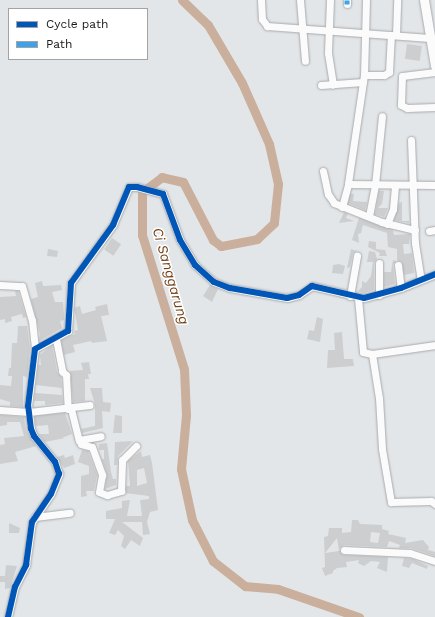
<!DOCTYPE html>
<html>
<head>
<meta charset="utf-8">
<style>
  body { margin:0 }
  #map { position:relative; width:435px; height:617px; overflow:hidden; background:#e3e6e8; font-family:"Work Sans",sans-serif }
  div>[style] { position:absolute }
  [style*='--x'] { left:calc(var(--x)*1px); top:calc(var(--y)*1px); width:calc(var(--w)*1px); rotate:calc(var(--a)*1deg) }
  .river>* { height:9px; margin:-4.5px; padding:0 4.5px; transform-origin:4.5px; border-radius:4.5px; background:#caaf9c }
  .building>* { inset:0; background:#ccced0; transform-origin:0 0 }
  .roads { filter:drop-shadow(0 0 1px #a8aaac) drop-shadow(0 0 1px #a8aaac) }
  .minor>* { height:7px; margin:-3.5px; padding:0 3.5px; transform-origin:3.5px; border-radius:3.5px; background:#fbfbfc }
  .major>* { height:9px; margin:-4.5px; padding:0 4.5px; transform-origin:4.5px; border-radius:4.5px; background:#fbfbfc }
  .quiet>* { height:5px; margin-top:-2.5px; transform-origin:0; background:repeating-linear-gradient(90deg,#3da2ea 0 10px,transparent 0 15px) }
  .cycleway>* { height:6px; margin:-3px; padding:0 3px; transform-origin:3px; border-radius:3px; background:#0057b8 }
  span { translate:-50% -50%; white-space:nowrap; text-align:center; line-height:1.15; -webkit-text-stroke:3px #fff; paint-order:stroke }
  .water-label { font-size:14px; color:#733f15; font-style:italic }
  .legend { position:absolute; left:8px; top:8px; width:140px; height:52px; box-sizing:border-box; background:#fff; border:1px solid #a3a3a3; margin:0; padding:5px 7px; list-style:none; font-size:12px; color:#18191a }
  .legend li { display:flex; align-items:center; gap:8px; height:20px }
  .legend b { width:20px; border:1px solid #a3a3a3 }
</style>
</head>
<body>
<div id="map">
  <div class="river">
    <div style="--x:182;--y:0;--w:36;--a:44"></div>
    <div style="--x:208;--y:25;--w:67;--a:59.6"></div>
    <div style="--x:242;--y:83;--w:67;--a:66.1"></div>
    <div style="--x:269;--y:144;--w:41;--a:77.3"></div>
    <div style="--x:278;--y:184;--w:39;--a:96"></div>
    <div style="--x:274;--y:223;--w:23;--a:137"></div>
    <div style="--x:257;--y:239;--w:37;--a:169"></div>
    <div style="--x:221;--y:246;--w:10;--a:-143"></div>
    <div style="--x:213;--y:240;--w:65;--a:-117.3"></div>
    <div style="--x:183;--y:182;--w:22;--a:-167"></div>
    <div style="--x:162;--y:177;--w:25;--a:143"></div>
    <div style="--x:142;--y:192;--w:43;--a:90"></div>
    <div style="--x:142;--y:235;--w:140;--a:72.6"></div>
    <div style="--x:184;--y:369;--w:46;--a:87.5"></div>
    <div style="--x:186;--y:415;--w:54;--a:95.3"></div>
    <div style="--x:181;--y:469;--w:52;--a:77.8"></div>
    <div style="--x:192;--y:520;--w:46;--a:62.9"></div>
    <div style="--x:213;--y:561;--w:41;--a:38"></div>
    <div style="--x:245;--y:586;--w:33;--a:5"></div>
    <div style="--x:278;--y:589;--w:86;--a:19.1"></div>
  </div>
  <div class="building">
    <div style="left:407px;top:44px;width:15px;height:15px;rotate:8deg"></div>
    <div style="clip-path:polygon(379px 191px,384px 191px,382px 204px,378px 208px,388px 208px,384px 217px,375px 214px)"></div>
    <div style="clip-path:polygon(350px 194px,354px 194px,353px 201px,367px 202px,365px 210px,348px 203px)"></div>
    <div style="clip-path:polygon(402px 202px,402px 221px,409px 221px,409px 223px,394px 220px,399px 203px)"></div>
    <div style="clip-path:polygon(344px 212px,348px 214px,346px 218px,354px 221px,339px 223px)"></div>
    <div style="clip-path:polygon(359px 218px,393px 230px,394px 235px,410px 234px,409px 244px,403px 244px,404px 254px,412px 253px,414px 273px,404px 275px,402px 262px,397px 260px,397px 249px,388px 247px,387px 233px,363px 225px,361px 233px,358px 234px,359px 243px,352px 240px)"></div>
    <div style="left:112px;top:238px;width:11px;height:14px;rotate:34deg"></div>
    <div style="clip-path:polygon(369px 241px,376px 242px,376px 249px,385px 250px,387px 256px,379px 256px,380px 253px,368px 247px)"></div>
    <div style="clip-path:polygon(48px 249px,58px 251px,57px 257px,47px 256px)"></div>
    <div style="clip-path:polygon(351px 249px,357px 251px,353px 253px,350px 267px,347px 268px)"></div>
    <div style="clip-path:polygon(369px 251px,375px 252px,377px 259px,374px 263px,374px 290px,364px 293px,358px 291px,362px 287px,362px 281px,366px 283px,371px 276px,373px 262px,367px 262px)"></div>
    <div style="clip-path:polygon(393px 260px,396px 261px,393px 265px,395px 284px,384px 287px,384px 272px,391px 272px)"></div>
    <div style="clip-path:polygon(339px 264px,345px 266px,343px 274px,332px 273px,333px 265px)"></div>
    <div style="clip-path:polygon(42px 281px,43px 286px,61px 285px,62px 290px,52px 292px,55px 302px,63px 302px,64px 315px,64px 320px,60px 321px,62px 328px,39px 341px,40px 334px,31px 299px,38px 297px,35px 283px)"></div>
    <div style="clip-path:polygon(210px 285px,218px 289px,212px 302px,203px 296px)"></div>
    <div style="clip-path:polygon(15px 291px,18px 291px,26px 317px,23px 318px,22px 314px,11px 317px,12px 321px,5px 323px,5px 319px,0 320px,0 297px,16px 296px)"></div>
    <div style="clip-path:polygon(107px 304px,109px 315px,101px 316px,107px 341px,92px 343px,91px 341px,73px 345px,75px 352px,64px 355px,61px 340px,75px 334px,74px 331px,78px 330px,74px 308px,80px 306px,82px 314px,96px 310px,95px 307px)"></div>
    <div style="clip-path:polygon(317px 317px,323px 319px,320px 342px,307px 339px,309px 330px,314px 331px)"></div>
    <div style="clip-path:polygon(18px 326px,27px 326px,30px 349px,27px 377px,23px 376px,23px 407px,10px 406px,10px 402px,0 399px,0 385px,11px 386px,12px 376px,8px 376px,9px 368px,11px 368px,12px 343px,17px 343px)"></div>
    <div style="clip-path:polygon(342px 332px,344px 359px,353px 359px,354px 366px,327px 368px,328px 350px,335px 350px,334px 333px)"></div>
    <div style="clip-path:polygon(52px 345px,57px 372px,61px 377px,62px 388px,36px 385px,38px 365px,41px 365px,40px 355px)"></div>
    <div style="clip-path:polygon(89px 362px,91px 374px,88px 374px,89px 379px,85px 379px,85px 401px,73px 402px,70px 371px,83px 370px,81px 363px)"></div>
    <div style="clip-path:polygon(90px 388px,102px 388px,103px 402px,111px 403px,110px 412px,102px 411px,103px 428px,82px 433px,81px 429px,95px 426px,95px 404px)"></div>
    <div style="clip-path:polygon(35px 393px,62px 395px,63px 403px,45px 405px,45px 401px,34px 401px)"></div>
    <div style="clip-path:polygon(65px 413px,72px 434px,62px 438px,65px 438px,45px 442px,39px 434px,49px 434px,48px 425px,36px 426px,34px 416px)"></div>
    <div style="clip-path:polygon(0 415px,24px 417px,26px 431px,36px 446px,15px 452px,18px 461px,0 464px,0 445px,5px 444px,4px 438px,24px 436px,20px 422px,7px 422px,7px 425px,0 426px)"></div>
    <div style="clip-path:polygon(115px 415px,122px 416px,122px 433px,113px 433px)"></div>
    <div style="clip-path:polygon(133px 441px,118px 456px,117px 465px,114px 465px,115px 442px)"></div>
    <div style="clip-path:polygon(107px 443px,111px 472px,113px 479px,116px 479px,116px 485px,105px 489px,107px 474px,102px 459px,104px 459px,104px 450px,99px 450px,99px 444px)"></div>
    <div style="clip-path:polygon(82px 450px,88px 451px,97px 475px,94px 491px,86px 491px,87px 496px,81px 497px,81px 476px,89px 474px,89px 466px,78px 462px)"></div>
    <div style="clip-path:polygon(evenodd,141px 451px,142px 457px,150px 455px,152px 463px,158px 510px,150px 512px,147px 522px,150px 534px,143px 535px,142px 522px,122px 522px,143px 538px,140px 546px,131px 540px,125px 549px,121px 546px,124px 536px,118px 530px,115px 535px,109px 533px,115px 519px,106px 519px,106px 511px,122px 508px,122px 501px,130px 500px,127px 516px,142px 516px,140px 500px,149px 499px,149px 496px,125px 493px,126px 486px,130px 486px,128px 461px,141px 451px,144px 468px,147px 483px,137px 486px,137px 470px,144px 468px)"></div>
    <div style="clip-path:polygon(64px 455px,65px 458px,73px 455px,75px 464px,64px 468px,57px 457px)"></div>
    <div style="clip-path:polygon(evenodd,352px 520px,358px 520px,360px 524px,382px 525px,382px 529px,389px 531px,388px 534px,406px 538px,405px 543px,423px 540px,429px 547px,428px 550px,435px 552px,435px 556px,411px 548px,399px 548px,400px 545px,389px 541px,387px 547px,344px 545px,339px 549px,343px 555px,388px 557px,387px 572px,377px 568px,380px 562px,371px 561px,364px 566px,358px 563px,359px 560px,346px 562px,347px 567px,337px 568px,333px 571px,333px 573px,325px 576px,322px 568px,325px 567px,324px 537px,328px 536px,329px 528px,342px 528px,342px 533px,351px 532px,352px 520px,371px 532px,380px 533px,378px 543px,370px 542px,371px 532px,352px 520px,337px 538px,339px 551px,325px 553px,337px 538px)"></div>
    <div style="clip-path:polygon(9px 523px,20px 528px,19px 533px,9px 533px)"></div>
    <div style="clip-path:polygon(404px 558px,413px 559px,428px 566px,427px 569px,412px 563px,409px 568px,402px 566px)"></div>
    <div style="clip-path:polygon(6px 565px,17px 566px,10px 588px,5px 589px,5px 582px,0 582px,0 576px,5px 576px)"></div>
  </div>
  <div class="roads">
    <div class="minor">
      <div style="--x:261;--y:0;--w:19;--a:87"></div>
      <div style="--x:262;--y:19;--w:9;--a:54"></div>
      <div style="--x:267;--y:26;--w:163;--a:4.2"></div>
      <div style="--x:300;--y:0;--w:61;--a:85.3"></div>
      <div style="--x:330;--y:0;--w:53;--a:92.2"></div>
      <div style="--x:328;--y:53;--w:32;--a:81"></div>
      <div style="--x:366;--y:0;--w:75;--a:91.5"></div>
      <div style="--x:364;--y:75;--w:110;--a:98.4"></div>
      <div style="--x:348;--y:184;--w:87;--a:0.7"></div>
      <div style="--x:347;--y:4;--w:4;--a:-90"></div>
      <div style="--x:396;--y:35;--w:35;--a:-88"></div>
      <div style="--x:435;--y:72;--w:33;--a:173"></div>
      <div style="--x:402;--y:76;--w:29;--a:92"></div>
      <div style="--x:401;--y:105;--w:7;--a:27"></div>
      <div style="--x:407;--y:108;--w:28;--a:-2"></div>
      <div style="--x:364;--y:75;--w:20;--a:0"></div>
      <div style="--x:384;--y:75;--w:6;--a:-31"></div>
      <div style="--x:389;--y:72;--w:37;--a:-87"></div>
      <div style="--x:321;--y:85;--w:42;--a:-4.1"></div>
      <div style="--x:411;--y:140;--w:103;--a:87.8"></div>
      <div style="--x:415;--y:243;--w:37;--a:81"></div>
      <div style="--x:323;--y:171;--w:24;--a:78"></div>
      <div style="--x:328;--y:194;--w:11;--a:56"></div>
      <div style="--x:334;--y:203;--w:52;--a:21.6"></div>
      <div style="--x:382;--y:222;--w:34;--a:14"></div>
      <div style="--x:342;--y:207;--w:24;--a:-75"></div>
      <div style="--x:369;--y:216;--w:32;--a:-79"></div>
      <div style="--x:375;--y:185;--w:69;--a:-84.2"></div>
      <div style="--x:387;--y:224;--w:16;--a:-68"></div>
      <div style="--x:393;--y:209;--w:23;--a:-85"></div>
      <div style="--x:429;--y:231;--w:6;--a:-9"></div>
      <div style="--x:379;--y:263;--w:32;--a:90"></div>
      <div style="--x:398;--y:265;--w:23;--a:83"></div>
      <div style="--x:0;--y:285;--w:22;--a:3"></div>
      <div style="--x:22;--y:286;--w:35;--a:74"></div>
      <div style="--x:32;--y:320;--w:29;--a:84"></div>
      <div style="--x:350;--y:296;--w:41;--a:-80.1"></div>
      <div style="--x:358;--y:298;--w:54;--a:84.7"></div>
      <div style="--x:363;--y:352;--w:9;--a:13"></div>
      <div style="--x:372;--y:354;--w:64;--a:-8.1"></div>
      <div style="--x:56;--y:339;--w:33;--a:79"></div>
      <div style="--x:62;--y:371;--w:6;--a:45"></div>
      <div style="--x:66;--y:375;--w:34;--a:87"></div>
      <div style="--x:372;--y:354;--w:45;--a:81"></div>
      <div style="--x:379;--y:398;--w:51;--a:86.6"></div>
      <div style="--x:382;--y:449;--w:54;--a:80.4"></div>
      <div style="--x:391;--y:502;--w:40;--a:-1.4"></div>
      <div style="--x:431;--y:501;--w:5;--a:37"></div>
      <div style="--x:71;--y:409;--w:32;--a:76"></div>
      <div style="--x:79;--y:440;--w:22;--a:-10"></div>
      <div style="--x:0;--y:410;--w:29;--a:4"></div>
      <div style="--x:29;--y:412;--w:61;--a:-6.5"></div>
      <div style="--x:79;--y:440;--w:4;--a:63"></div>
      <div style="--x:81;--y:444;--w:11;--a:15"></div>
      <div style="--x:92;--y:447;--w:30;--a:70"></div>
      <div style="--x:102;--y:475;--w:17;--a:100"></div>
      <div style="--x:99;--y:492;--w:9;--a:21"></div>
      <div style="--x:107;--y:495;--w:15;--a:-16"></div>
      <div style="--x:121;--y:491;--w:31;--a:-88"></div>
      <div style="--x:122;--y:460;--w:20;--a:-45"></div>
      <div style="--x:35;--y:517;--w:35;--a:-7"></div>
      <div style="--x:344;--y:550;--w:66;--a:2.6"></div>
      <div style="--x:410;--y:553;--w:26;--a:18"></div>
      <div style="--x:8;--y:617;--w:31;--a:-77"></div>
      <div style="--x:15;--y:587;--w:25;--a:-63"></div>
      <div style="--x:26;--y:565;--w:43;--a:-82.1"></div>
      <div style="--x:32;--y:522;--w:34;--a:-56"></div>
      <div style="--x:51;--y:494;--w:22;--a:-68"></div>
      <div style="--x:59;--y:474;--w:13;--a:-108"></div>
      <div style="--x:55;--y:462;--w:33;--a:-129"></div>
      <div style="--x:34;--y:436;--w:8;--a:-113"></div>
      <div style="--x:31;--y:429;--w:23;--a:-97"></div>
      <div style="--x:28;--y:406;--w:57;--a:-83"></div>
      <div style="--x:35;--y:349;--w:38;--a:-29"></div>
      <div style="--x:68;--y:331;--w:48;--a:-86.4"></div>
      <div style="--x:71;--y:283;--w:72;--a:-54.1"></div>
      <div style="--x:113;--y:225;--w:41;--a:-67.2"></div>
      <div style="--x:129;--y:187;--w:8;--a:0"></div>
      <div style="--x:137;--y:187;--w:27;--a:15"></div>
      <div style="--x:163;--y:194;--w:49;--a:69.7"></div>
      <div style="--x:180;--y:240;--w:29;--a:59"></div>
      <div style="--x:195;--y:265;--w:25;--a:42"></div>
      <div style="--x:214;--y:282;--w:17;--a:21"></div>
      <div style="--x:230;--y:288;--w:58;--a:10"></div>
      <div style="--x:287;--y:298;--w:12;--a:-14"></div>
      <div style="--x:299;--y:295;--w:16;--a:-35"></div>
      <div style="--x:312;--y:286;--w:53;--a:13"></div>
      <div style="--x:364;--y:298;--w:38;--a:-15"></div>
      <div style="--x:401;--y:288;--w:37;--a:-22"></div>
    </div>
    <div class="major">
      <div style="--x:424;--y:0;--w:67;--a:80.5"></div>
    </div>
  </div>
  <div class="quiet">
    <div style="--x:347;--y:4;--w:4;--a:-90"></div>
  </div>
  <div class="cycleway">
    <div style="--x:8;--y:617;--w:31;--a:-77"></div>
    <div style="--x:15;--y:587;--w:25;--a:-63"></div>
    <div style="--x:26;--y:565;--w:43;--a:-82.1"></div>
    <div style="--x:32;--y:522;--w:34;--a:-56"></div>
    <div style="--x:51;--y:494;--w:22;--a:-68"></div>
    <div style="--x:59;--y:474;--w:13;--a:-108"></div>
    <div style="--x:55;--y:462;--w:33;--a:-129"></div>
    <div style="--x:34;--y:436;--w:8;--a:-113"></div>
    <div style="--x:31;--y:429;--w:23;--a:-97"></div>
    <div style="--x:28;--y:406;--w:57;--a:-83"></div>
    <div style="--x:35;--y:349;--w:38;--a:-29"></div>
    <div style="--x:68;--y:331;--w:48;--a:-86.4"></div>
    <div style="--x:71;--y:283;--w:72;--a:-54.1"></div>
    <div style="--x:113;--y:225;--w:41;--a:-67.2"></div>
    <div style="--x:129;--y:187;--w:8;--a:0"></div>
    <div style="--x:137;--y:187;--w:27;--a:15"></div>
    <div style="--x:163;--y:194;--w:49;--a:69.7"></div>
    <div style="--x:180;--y:240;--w:29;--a:59"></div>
    <div style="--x:195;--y:265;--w:25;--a:42"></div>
    <div style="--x:214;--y:282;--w:17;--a:21"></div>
    <div style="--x:230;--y:288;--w:58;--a:10"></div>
    <div style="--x:287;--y:298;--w:12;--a:-14"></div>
    <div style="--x:299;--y:295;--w:16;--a:-35"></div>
    <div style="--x:312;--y:286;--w:53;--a:13"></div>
    <div style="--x:364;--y:298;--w:38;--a:-15"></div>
    <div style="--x:401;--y:288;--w:37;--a:-22"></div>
  </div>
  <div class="water-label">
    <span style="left:171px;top:276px;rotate:74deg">Ci Sanggarung</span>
  </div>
  <ul class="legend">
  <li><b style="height:5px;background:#0057b8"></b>Cycle path</li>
  <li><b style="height:5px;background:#3da2ea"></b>Path</li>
  </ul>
</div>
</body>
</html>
